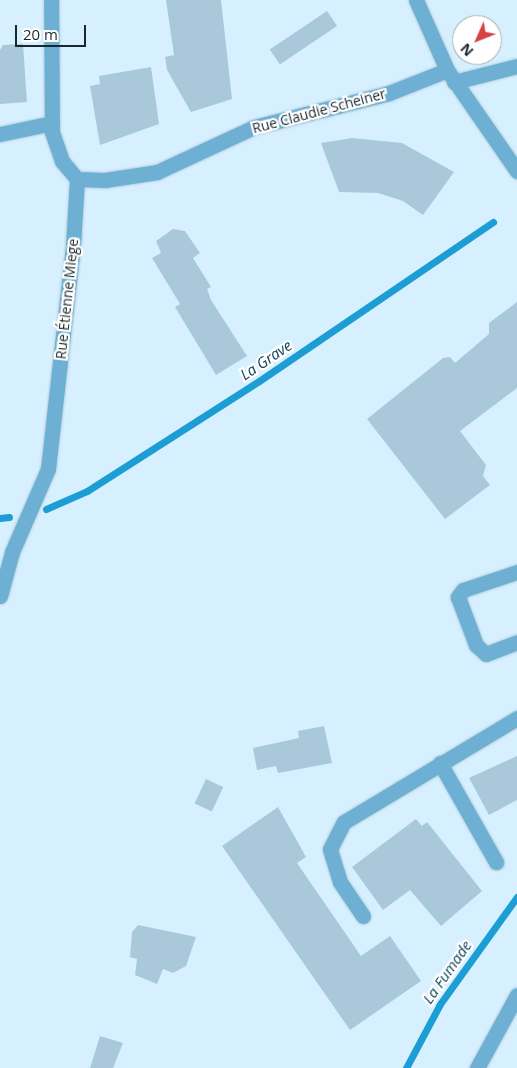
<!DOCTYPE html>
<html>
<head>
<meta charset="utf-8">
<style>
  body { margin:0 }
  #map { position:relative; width:517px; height:1068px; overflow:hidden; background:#d6f0ff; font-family:"Open Sans",sans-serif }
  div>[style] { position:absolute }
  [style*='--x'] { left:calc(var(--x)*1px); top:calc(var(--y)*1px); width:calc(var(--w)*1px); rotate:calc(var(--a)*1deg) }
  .stream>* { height:7px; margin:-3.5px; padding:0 3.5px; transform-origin:3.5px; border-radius:3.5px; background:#1c9dd3 }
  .building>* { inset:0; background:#a9c9db; transform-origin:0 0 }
  .roads { filter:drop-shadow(0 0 1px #b4ccd9) drop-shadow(0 0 1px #b4ccd9) }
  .minor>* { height:15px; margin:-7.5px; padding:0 7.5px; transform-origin:7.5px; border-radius:7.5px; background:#6db0d3 }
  span { translate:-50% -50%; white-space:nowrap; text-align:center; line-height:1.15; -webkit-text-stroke:4.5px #fff; paint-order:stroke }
  .street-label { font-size:14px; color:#1b272e }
  .water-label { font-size:15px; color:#13435a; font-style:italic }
  .north { position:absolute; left:452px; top:15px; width:50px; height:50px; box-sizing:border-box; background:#fff; border:1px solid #a4a9ab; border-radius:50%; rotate:226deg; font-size:14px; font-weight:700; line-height:20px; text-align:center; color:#1b272e }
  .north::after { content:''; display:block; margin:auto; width:18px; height:22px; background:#d44447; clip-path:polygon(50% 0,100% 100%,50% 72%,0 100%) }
  .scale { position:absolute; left:15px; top:25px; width:71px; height:22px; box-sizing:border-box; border:2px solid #1b272e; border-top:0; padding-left:6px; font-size:15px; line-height:18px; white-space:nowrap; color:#1b272e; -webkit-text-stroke:4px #fff; paint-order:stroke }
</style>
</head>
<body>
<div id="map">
  <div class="stream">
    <div style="--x:46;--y:509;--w:45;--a:-23.7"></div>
    <div style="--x:87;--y:491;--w:204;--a:-32.6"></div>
    <div style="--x:259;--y:381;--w:283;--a:-34.2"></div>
    <div style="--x:0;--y:518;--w:9;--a:-6"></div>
    <div style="--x:406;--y:1068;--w:72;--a:-62"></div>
    <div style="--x:440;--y:1004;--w:132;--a:-54.3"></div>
  </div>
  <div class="building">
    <div style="clip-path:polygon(166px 0,221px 0,232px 99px,191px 112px,167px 70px,165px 57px,174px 55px)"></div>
    <div style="left:327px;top:11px;width:18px;height:69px;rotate:56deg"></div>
    <div style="clip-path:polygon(23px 44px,27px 102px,0 104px,0 50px,3px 45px)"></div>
    <div style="clip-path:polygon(151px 67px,159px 124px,100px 145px,90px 86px,100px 84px,99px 76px)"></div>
    <div style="clip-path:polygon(352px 138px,402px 143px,454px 172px,423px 215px,403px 201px,378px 193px,339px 192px,321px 143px)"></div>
    <div style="clip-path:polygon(173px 229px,185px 231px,200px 253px,193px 258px,211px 287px,207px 289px,211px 300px,247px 356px,216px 375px,175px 307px,180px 304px,152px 258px,161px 253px,156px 241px)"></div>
    <div style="clip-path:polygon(517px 302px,517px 388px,460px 431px,486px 465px,483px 476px,490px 485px,445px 519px,367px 419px,443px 358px,450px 357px,455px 363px,489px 334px,489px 323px)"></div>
    <div style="clip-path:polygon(324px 726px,332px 763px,278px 773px,276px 766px,257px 770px,253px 748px,299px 738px,298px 731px)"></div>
    <div style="clip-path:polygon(517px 756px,517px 800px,489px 815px,469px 778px)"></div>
    <div style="left:206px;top:779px;width:19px;height:27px;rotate:25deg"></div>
    <div style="clip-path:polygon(278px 807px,306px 857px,297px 863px,361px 956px,390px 936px,421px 981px,350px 1030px,222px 846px)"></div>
    <div style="clip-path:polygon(416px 819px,422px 826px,427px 822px,482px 891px,441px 926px,410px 890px,383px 910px,352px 867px)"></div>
    <div style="clip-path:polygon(138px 925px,196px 937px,186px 966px,173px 973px,163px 969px,157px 984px,135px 975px,137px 959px,130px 957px,132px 932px)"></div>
    <div style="clip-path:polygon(100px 1036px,123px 1043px,113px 1068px,90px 1068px)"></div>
  </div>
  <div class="roads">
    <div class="minor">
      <div style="--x:416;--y:0;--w:77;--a:66.1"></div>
      <div style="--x:447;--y:70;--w:123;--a:55.3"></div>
      <div style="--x:454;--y:82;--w:65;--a:-14.3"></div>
      <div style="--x:0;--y:134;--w:53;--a:-11.9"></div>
      <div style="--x:77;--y:179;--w:28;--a:2"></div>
      <div style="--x:105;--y:180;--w:53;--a:-8.7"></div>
      <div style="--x:157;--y:172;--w:107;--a:-24.9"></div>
      <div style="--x:254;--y:127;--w:139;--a:-14.1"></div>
      <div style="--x:389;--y:93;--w:62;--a:-21.6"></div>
      <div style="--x:517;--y:572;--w:57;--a:161.6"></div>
      <div style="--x:463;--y:590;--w:9;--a:126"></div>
      <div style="--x:458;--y:597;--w:51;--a:69.4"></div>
      <div style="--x:476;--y:645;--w:13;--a:42"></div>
      <div style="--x:486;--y:654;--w:33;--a:-21"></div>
      <div style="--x:0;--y:596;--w:46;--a:-74.7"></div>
      <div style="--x:12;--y:552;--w:90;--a:-66.6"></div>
      <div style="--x:48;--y:469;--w:224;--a:-83.6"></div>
      <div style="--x:73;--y:246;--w:67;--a:-86.6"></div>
      <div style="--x:77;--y:179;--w:23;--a:-130"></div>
      <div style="--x:62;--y:161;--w:31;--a:-109"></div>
      <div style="--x:52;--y:132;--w:132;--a:-90.4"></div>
      <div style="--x:440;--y:763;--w:114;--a:60.5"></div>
      <div style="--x:363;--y:916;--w:41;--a:-124.1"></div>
      <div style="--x:340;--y:882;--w:34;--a:-107"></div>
      <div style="--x:330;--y:849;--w:30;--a:-63"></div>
      <div style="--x:344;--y:822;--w:202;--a:-31"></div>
      <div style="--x:477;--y:1068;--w:83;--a:-61.3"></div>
    </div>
  </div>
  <div class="street-label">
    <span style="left:319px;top:111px;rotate:-15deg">Rue Claudie Scheiner</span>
    <span style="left:67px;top:299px;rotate:-84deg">Rue Étienne Miege</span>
  </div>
  <div class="water-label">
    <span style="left:266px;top:360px;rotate:-34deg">La Grave</span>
    <span style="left:447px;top:972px;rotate:-55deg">La Fumade</span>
  </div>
  <div class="north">N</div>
  <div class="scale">20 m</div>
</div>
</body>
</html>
